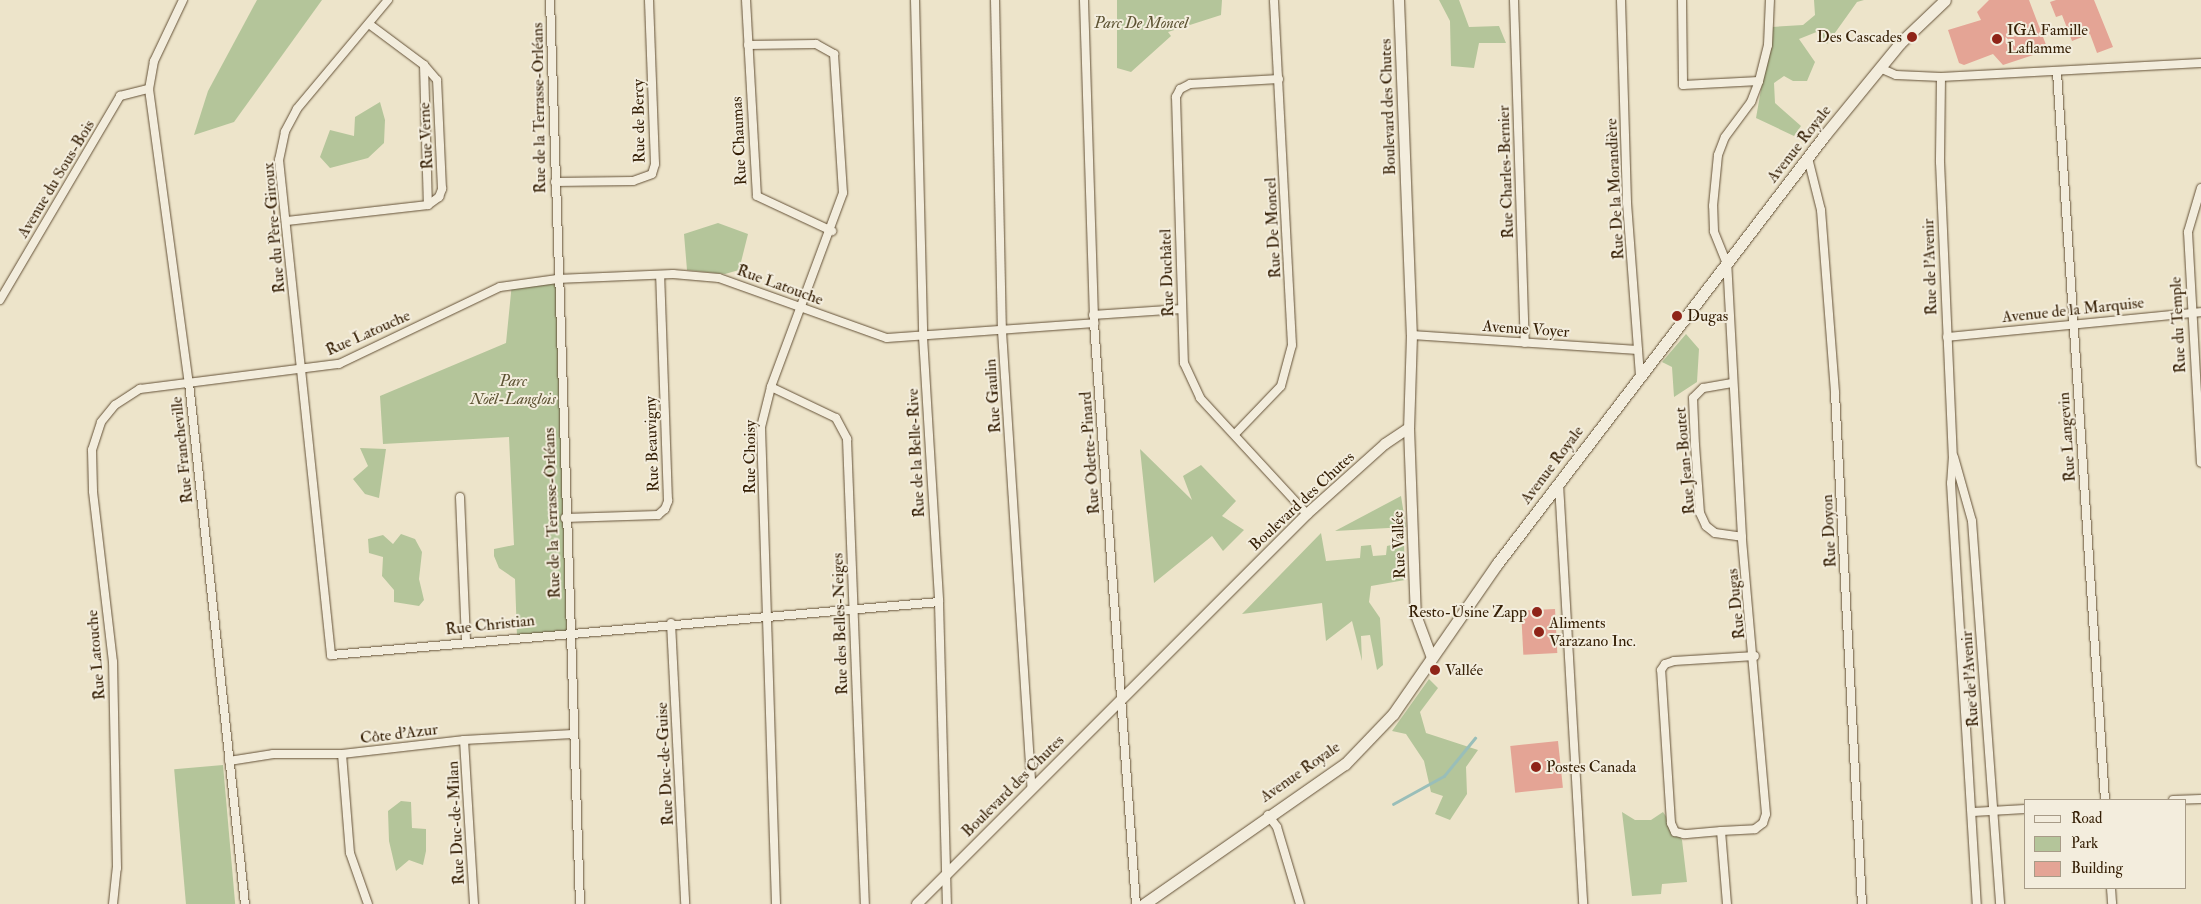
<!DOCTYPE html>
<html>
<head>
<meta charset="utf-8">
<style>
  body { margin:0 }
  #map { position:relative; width:2201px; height:904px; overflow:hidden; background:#ede4ca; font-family:"IM FELL Double Pica",serif }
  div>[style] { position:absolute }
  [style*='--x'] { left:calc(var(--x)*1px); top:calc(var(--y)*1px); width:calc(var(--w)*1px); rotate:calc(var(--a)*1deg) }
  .green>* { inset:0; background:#b4c59a; transform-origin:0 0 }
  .stream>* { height:2.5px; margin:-1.25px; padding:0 1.25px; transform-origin:1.25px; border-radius:1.25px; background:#99beb9 }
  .building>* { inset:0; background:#e4a495; transform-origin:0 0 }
  .roads { filter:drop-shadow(0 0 1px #645137) drop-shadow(0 0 1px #645137) }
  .minor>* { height:8px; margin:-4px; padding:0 4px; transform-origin:4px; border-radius:4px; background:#f3eddd }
  .tertiary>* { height:10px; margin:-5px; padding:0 5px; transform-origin:5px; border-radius:5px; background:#f3eddd }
  .secondary>* { height:11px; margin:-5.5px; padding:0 5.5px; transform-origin:5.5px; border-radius:5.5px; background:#f3eddd }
  .dots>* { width:14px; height:14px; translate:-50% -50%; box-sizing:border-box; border:2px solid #f3eddd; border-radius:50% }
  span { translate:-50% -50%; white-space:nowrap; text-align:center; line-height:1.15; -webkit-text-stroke:4px #f3eddd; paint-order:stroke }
  .park-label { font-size:16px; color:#5c5232; font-style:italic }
  .poi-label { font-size:16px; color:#362006 }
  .left { translate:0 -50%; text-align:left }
  .right { translate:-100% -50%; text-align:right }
  .street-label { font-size:16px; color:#362006 }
  .legend { position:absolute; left:2024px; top:799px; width:162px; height:90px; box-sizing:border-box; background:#f3eddd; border:1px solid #a79b87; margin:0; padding:6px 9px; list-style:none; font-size:15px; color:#362006 }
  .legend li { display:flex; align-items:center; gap:10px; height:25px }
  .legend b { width:25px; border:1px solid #a79b87 }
</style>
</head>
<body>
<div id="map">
  <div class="green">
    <div style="clip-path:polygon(257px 0,322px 0,234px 122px,194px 135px,208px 91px)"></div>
    <div style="clip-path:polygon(1117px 0,1222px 0,1221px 15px,1168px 32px,1171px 36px,1131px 72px,1117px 68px)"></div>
    <div style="clip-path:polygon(1439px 0,1459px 0,1469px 27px,1499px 26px,1506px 43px,1479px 43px,1474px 68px,1451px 66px,1450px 21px)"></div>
    <div style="clip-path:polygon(1814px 0,1864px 0,1857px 2px,1827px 44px,1819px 31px,1799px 39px,1815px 62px,1807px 81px,1793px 81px,1784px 76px,1774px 83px,1775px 103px,1801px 126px,1794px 136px,1756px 118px,1772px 27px,1803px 25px,1815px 15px)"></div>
    <div style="clip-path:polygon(380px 102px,385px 120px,384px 143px,368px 158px,330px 168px,320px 157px,330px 130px,354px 136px,355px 117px)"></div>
    <div style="clip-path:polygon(718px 223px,748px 234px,739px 270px,725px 274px,687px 270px,684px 234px)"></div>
    <div style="clip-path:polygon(557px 279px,570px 631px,517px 637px,515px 579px,499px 568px,494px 556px,494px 549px,514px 545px,509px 437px,383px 444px,380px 396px,506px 343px,512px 283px)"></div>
    <div style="clip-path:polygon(1686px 334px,1699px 349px,1697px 382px,1674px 397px,1672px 367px,1662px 362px)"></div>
    <div style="clip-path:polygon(360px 448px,386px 449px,379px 498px,365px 494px,353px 479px,368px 466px)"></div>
    <div style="clip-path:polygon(1140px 449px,1192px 500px,1183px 476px,1201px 465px,1236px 501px,1222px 516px,1244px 530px,1223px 551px,1212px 536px,1154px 583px)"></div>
    <div style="clip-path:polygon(1401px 496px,1406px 527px,1335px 531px)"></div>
    <div style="clip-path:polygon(1321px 533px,1326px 561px,1360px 558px,1361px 546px,1371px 545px,1373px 556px,1386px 555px,1387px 546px,1404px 542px,1405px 580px,1371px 586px,1369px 602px,1380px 618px,1383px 665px,1377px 670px,1370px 635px,1361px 636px,1362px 661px,1352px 621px,1326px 641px,1322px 603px,1242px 614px)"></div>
    <div style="clip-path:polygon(401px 534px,415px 539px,422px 552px,419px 579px,424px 600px,419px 606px,394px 602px,394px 590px,382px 576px,383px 557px,369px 553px,368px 539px,383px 535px,393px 544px)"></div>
    <div style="clip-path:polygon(1429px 679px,1438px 688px,1420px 712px,1426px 733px,1478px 750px,1466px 767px,1467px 794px,1450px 820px,1435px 814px,1443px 796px,1431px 792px,1424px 761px,1406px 734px,1392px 731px)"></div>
    <div style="left:223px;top:765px;width:140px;height:49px;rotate:85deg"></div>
    <div style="clip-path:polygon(401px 801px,411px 802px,412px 828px,426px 829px,426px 851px,423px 865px,409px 860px,396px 871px,389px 841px,388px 811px)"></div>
    <div style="clip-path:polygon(1622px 812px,1635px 820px,1651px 820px,1663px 812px,1682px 840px,1687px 882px,1662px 884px,1661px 894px,1632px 896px)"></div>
  </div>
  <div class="stream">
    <div style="--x:1393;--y:804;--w:58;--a:-28.8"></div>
    <div style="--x:1444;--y:776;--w:49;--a:-50.8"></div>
  </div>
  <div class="building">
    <div style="clip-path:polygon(1989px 0,2029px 0,2048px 50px,2003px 65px,1993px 54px,1964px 65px,1959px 63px,1948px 30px,1981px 20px,1977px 12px)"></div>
    <div style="clip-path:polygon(2056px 0,2094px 0,2113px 47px,2097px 53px,2090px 34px,2072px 41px,2062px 15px,2056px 17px,2050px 2px)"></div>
    <div style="left:1555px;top:609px;width:44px;height:34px;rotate:87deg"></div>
    <div style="left:1558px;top:741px;width:47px;height:48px;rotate:84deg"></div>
  </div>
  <div class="roads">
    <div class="minor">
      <div style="--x:183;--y:0;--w:68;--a:115.4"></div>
      <div style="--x:154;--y:61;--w:28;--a:100"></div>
      <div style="--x:149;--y:89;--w:297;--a:82.3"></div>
      <div style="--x:189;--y:383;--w:524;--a:83.87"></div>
      <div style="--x:388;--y:0;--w:142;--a:129.9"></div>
      <div style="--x:297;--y:109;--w:26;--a:118"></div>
      <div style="--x:285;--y:132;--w:29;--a:102"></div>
      <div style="--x:279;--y:160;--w:498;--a:84"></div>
      <div style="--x:331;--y:655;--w:610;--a:-4.98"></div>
      <div style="--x:550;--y:0;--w:904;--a:88.1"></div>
      <div style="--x:746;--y:0;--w:196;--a:86.8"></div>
      <div style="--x:757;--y:196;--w:83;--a:25"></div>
      <div style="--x:915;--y:0;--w:337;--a:88.6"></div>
      <div style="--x:923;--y:337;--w:265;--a:86.5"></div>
      <div style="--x:939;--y:602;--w:302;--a:88.5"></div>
      <div style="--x:995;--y:0;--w:331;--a:88.8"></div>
      <div style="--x:1002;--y:331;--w:459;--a:86.3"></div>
      <div style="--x:1084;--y:0;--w:323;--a:88.2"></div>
      <div style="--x:1094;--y:323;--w:583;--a:85.87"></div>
      <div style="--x:1514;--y:0;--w:343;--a:88.2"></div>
      <div style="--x:1621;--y:0;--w:203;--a:88.3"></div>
      <div style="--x:1627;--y:203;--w:173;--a:85.7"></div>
      <div style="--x:1682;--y:0;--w:85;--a:89.3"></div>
      <div style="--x:1683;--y:85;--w:76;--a:-3"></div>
      <div style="--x:748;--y:45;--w:68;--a:-0.8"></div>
      <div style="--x:816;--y:44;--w:21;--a:29"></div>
      <div style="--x:834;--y:54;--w:139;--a:86.3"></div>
      <div style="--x:843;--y:193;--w:207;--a:110.4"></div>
      <div style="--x:771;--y:387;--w:41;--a:104"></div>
      <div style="--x:761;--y:427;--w:477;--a:88.2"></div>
      <div style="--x:424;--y:65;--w:140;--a:88.4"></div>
      <div style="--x:1880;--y:68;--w:17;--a:24"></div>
      <div style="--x:1896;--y:75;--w:45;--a:2.5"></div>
      <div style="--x:1941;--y:77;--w:260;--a:-3.1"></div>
      <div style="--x:2057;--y:72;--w:730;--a:86.23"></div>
      <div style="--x:1941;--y:77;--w:85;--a:90.7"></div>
      <div style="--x:1940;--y:162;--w:294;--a:87.5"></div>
      <div style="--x:1953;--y:456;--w:27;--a:94"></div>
      <div style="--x:1951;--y:483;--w:422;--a:86.5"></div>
      <div style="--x:1279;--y:79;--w:89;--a:176.8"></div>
      <div style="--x:1190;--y:84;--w:11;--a:153"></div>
      <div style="--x:1180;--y:89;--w:9;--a:117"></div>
      <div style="--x:1176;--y:97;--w:266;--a:88.3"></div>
      <div style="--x:1184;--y:363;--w:38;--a:65"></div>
      <div style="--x:1200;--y:398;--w:158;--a:47.3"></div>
      <div style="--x:1808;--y:158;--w:54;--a:76"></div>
      <div style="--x:1821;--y:210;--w:184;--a:85.6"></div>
      <div style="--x:1835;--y:393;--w:512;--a:86.98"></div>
      <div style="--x:555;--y:182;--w:78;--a:-0.7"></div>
      <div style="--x:633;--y:181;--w:20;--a:-20"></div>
      <div style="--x:652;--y:174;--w:10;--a:-73"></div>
      <div style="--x:655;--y:164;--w:164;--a:-92.1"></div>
      <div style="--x:2201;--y:188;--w:46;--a:106.5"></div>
      <div style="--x:2188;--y:232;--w:231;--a:86.8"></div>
      <div style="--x:287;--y:221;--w:142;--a:-6.5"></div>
      <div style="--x:428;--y:205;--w:14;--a:-36"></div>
      <div style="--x:439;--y:197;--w:9;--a:-69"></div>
      <div style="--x:442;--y:189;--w:109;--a:-92.6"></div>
      <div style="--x:437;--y:80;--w:20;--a:-131"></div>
      <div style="--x:424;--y:65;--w:69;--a:-143.3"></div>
      <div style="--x:0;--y:300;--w:237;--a:-59.5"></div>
      <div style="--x:120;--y:96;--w:30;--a:-14"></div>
      <div style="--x:1093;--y:315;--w:89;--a:-3.9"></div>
      <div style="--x:1412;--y:335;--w:226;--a:3.8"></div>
      <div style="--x:1947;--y:337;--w:255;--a:-5.6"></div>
      <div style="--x:1732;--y:383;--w:29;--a:170"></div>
      <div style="--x:1703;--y:388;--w:14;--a:135"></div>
      <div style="--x:1693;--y:398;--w:47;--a:87.6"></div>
      <div style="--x:1695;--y:445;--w:68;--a:85.8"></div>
      <div style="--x:1700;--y:513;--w:14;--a:65"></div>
      <div style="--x:1706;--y:526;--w:11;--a:38"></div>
      <div style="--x:1715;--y:533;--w:27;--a:8"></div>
      <div style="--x:771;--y:387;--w:72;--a:25.5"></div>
      <div style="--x:836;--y:418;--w:24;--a:62"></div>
      <div style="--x:847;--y:439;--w:465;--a:87.8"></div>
      <div style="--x:1235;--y:434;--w:66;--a:-46.2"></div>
      <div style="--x:1281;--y:386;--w:42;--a:-75"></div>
      <div style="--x:1292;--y:345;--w:345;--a:-93"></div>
      <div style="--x:1954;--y:457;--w:66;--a:74.3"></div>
      <div style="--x:1972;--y:521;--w:384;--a:85.8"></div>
      <div style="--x:1559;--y:484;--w:421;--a:86.7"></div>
      <div style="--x:460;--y:497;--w:145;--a:87.6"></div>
      <div style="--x:565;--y:518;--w:93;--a:-1.8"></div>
      <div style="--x:658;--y:515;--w:9;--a:-41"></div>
      <div style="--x:665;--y:509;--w:9;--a:-69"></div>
      <div style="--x:668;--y:501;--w:226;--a:-92"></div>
      <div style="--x:671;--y:623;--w:281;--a:87.1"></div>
      <div style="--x:464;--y:740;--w:164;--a:86.5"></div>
      <div style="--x:342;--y:754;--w:99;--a:85.4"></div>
      <div style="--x:350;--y:853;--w:54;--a:70.6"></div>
      <div style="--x:229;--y:761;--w:45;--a:-9"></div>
      <div style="--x:273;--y:754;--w:69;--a:0"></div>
      <div style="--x:342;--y:754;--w:123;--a:-6.5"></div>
      <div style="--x:464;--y:740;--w:109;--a:-3.2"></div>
      <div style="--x:2173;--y:800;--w:28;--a:-2"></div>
      <div style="--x:1973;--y:812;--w:52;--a:-3.3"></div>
      <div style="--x:1268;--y:815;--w:15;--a:53"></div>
      <div style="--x:1277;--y:827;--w:80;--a:73.4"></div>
      <div style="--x:1721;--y:831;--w:37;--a:175"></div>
      <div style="--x:1684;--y:834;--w:9;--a:-167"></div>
      <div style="--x:1675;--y:832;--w:10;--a:-114"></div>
      <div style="--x:1671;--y:823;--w:153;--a:-93.7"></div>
      <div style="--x:1661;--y:670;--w:7;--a:-56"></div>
      <div style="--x:1665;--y:664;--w:9;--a:-18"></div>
      <div style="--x:1674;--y:661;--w:81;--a:-3.5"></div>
      <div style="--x:2111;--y:888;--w:16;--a:86"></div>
      <div style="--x:113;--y:904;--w:36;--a:-84"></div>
      <div style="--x:117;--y:868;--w:206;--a:-91.1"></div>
      <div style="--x:113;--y:662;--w:172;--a:-96.7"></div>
      <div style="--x:93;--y:491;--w:41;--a:-91.4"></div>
      <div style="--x:92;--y:450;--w:29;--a:-72"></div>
      <div style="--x:101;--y:422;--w:22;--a:-51"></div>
      <div style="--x:115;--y:405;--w:30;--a:-33"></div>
      <div style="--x:140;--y:389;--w:201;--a:-7.2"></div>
      <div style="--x:339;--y:364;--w:178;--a:-25.6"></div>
      <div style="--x:500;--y:287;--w:58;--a:-8"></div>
      <div style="--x:557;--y:279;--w:116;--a:-2.5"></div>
      <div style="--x:673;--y:274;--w:46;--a:5"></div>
      <div style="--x:719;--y:278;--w:178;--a:19.7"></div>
      <div style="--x:887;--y:338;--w:208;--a:-4.1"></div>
      <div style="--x:1727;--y:904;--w:73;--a:-94.7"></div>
      <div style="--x:1721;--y:831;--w:34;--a:-3"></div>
      <div style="--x:1755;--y:829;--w:10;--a:-37"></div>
      <div style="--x:1763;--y:823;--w:9;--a:-72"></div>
      <div style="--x:1766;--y:814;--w:278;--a:-95"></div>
      <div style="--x:1742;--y:537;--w:273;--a:-93.1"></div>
      <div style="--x:1727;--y:264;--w:35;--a:-112"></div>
      <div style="--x:1714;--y:231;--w:25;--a:-92"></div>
      <div style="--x:1713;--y:206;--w:51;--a:-84.4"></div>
      <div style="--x:1718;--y:155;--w:19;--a:-69"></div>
      <div style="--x:1725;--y:137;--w:44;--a:-53.4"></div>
      <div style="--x:1751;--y:102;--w:22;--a:-69"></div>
      <div style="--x:1759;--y:81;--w:37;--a:-76"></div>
      <div style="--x:1768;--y:45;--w:45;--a:-87.5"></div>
    </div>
    <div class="tertiary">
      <div style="--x:1399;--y:0;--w:335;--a:87.8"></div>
      <div style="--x:1412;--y:335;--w:93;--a:91.8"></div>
      <div style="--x:1409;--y:428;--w:187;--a:87.9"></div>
      <div style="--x:1416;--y:615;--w:46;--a:69.6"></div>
      <div style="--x:917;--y:904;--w:552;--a:-45"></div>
      <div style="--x:1307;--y:514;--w:105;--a:-41.9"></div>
      <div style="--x:1385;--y:444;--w:29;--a:-34"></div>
    </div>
    <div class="secondary">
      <div style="--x:1144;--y:904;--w:245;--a:-34.9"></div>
      <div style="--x:1345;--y:764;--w:69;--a:-46.2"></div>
      <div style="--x:1393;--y:714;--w:183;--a:-55.3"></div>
      <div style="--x:1497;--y:564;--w:539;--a:-52.62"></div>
      <div style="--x:1824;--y:136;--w:120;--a:-50.7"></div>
      <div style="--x:1900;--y:43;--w:62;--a:-43.7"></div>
    </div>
  </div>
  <div class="dots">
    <div style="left:1912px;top:37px;background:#8f2418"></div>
    <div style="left:1997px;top:39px;background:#8f2418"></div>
    <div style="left:1677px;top:316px;background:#8f2418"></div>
    <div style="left:1537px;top:612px;background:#8f2418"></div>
    <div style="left:1539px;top:632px;background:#8f2418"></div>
    <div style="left:1435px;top:670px;background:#8f2418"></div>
    <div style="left:1536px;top:767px;background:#8f2418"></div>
  </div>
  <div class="park-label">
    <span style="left:1141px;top:23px">Parc De Moncel</span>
    <span style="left:513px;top:390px">Parc<br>Noël-Langlois</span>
  </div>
  <div class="poi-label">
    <span class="left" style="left:2007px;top:39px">IGA Famille<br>Laflamme</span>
    <span class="right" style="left:1902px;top:37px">Des Cascades</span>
    <span class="left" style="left:1687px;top:316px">Dugas</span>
    <span class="right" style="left:1527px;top:612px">Resto-Usine Zapp</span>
    <span class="left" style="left:1549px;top:632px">Aliments<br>Varazano Inc.</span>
    <span class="left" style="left:1445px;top:670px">Vallée</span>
    <span class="left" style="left:1546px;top:767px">Postes Canada</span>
  </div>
  <div class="street-label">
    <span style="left:1388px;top:107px;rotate:-92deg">Boulevard des Chutes</span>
    <span style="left:539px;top:108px;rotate:-91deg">Rue de la Terrasse-Orléans</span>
    <span style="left:639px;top:121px;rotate:-91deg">Rue de Bercy</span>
    <span style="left:426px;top:136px;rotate:-93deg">Rue Verne</span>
    <span style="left:739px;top:141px;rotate:-93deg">Rue Chaumas</span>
    <span style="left:1799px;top:144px;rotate:-52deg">Avenue Royale</span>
    <span style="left:1506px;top:172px;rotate:-92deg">Rue Charles-Bernier</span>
    <span style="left:56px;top:179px;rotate:-59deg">Avenue du Sous-Bois</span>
    <span style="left:1615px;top:189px;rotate:-93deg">Rue De la Morandière</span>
    <span style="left:274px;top:228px;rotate:-95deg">Rue du Père-Giroux</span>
    <span style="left:1273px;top:228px;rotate:-93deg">Rue De Moncel</span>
    <span style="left:1930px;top:267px;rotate:-92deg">Rue de l'Avenir</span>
    <span style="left:1167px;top:273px;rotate:-92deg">Rue Duchâtel</span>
    <span style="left:780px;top:285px;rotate:20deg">Rue Latouche</span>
    <span style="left:2073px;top:310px;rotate:-6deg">Avenue de la Marquise</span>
    <span style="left:2178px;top:325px;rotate:-93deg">Rue du Temple</span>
    <span style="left:1526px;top:329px;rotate:4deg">Avenue Voyer</span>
    <span style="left:368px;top:333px;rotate:-24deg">Rue Latouche</span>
    <span style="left:993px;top:396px;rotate:-94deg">Rue Gaulin</span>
    <span style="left:2067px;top:437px;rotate:-94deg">Rue Langevin</span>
    <span style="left:652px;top:444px;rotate:-92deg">Rue Beauvigny</span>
    <span style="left:182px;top:450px;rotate:-96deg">Rue Francheville</span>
    <span style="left:916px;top:453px;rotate:-93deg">Rue de la Belle-Rive</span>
    <span style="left:1090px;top:453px;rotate:-94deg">Rue Odette-Pinard</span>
    <span style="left:750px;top:457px;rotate:-90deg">Rue Choisy</span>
    <span style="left:1685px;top:461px;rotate:-95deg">Rue Jean-Boutet</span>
    <span style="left:1552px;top:465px;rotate:-53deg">Avenue Royale</span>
    <span style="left:1302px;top:501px;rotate:-43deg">Boulevard des Chutes</span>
    <span style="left:552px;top:513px;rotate:-92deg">Rue de la Terrasse-Orléans</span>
    <span style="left:1829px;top:531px;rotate:-93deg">Rue Doyon</span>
    <span style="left:1399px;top:545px;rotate:-92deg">Rue Vallée</span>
    <span style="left:1736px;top:604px;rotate:-96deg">Rue Dugas</span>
    <span style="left:840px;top:624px;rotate:-92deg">Rue des Belles-Neiges</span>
    <span style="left:490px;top:625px;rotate:-6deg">Rue Christian</span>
    <span style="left:96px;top:655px;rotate:-95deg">Rue Latouche</span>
    <span style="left:1970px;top:679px;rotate:-94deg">Rue de l'Avenir</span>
    <span style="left:399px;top:734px;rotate:-7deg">Côte d'Azur</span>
    <span style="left:665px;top:764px;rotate:-93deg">Rue Duc-de-Guise</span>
    <span style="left:1300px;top:772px;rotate:-35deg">Avenue Royale</span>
    <span style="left:1013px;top:786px;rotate:-45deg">Boulevard des Chutes</span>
    <span style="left:456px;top:823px;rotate:-93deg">Rue Duc-de-Milan</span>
  </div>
  <ul class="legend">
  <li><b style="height:6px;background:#f3eddd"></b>Road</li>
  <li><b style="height:14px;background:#b4c59a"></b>Park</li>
  <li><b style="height:14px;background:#e4a495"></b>Building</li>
  </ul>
</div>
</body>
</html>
